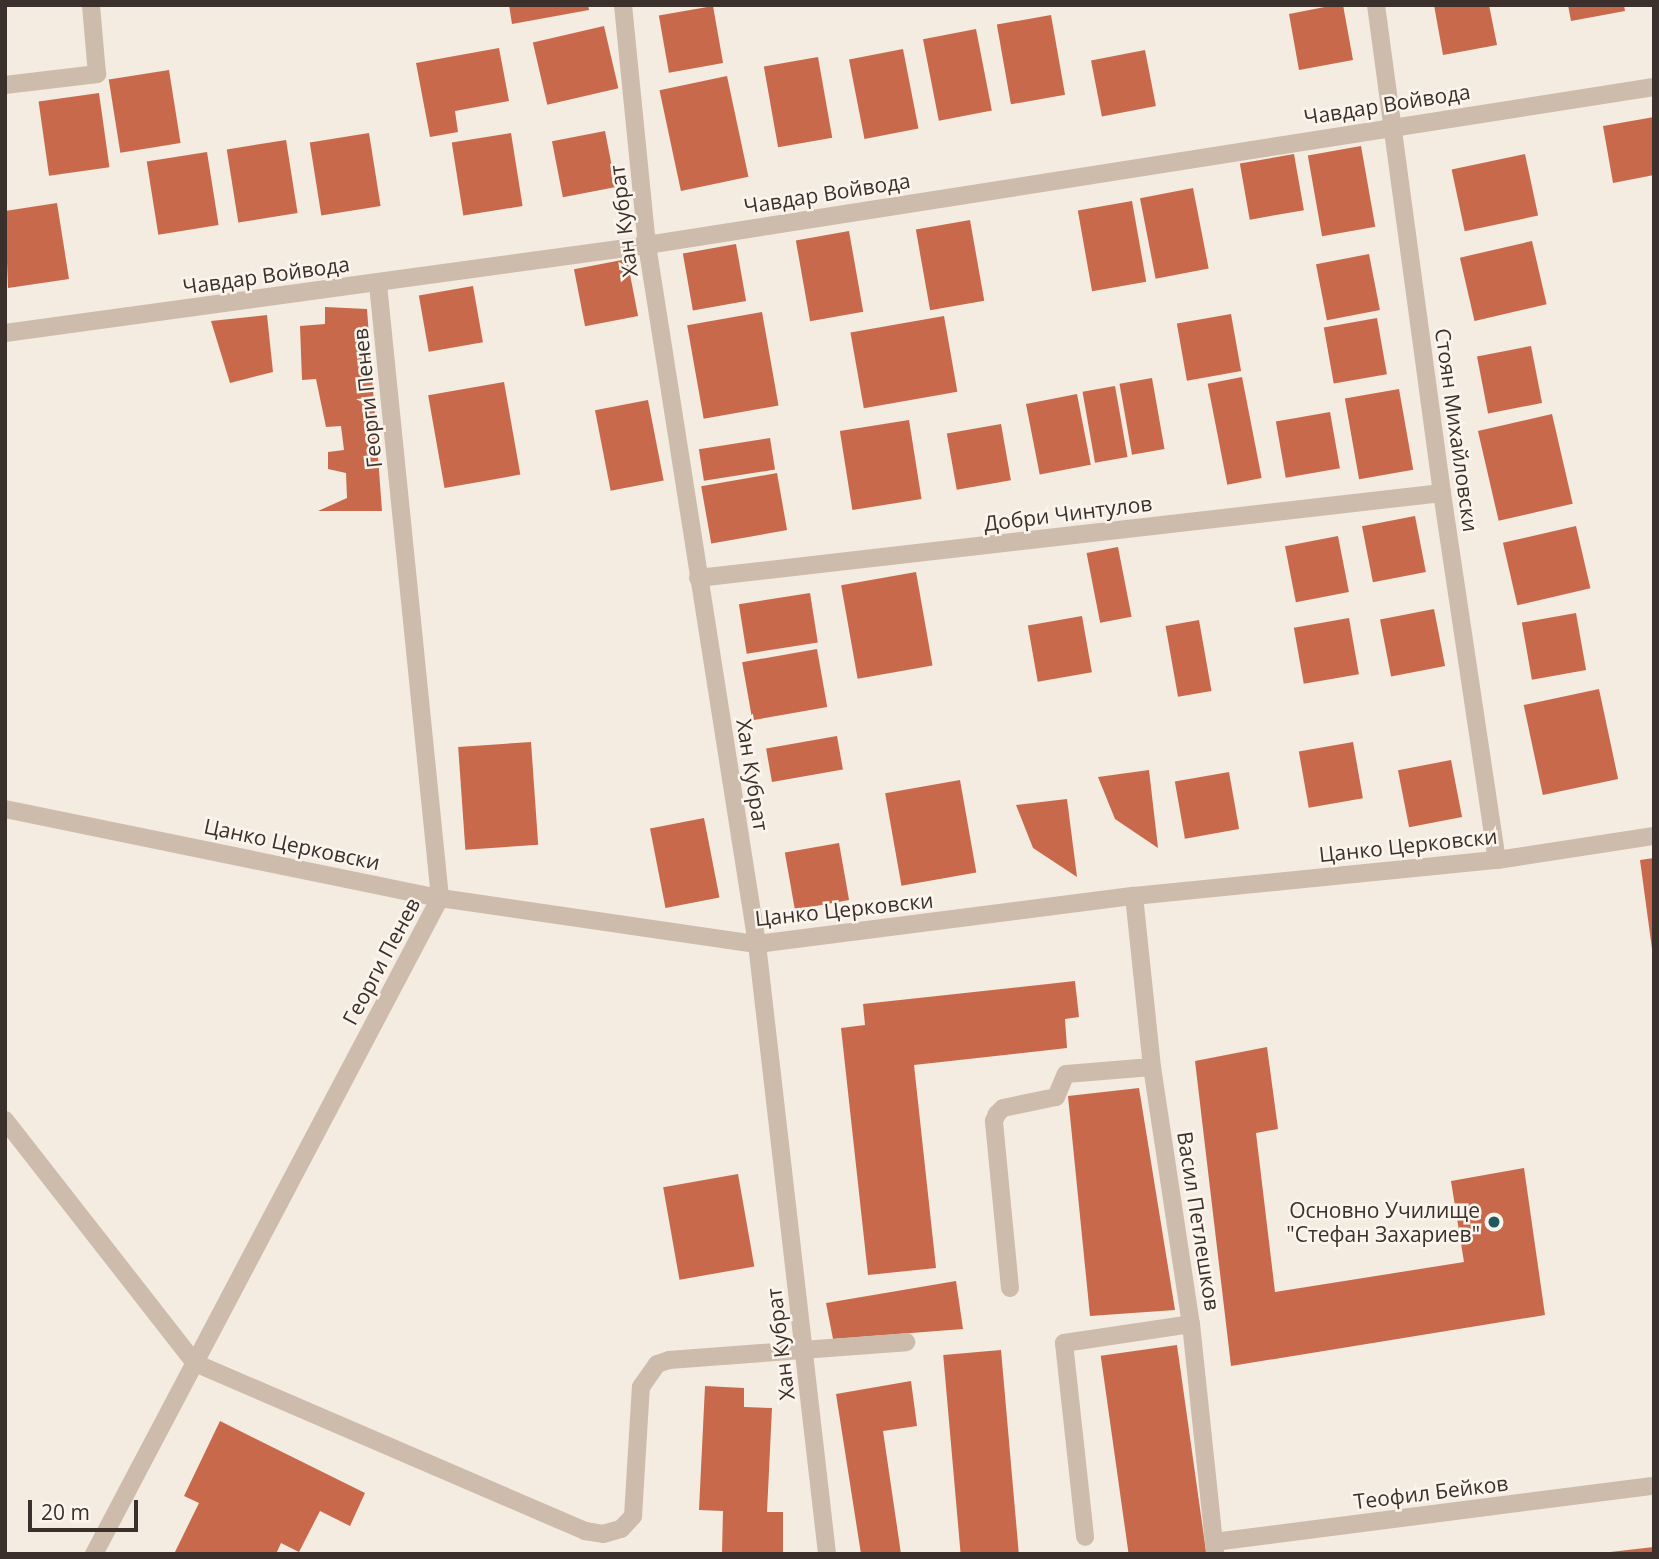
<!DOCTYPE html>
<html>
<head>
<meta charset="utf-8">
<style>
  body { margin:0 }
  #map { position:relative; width:1659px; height:1559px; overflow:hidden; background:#f4ebe1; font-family:"Open Sans",sans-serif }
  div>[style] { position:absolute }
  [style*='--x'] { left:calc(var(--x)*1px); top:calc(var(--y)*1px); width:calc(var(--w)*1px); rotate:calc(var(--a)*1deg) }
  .building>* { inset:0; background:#c8694b; transform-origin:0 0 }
  .lane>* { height:18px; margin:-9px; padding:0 9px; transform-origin:9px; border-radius:9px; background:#cdbbac }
  .street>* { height:18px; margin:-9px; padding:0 9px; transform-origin:9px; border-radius:9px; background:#cdbbac }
  .dots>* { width:19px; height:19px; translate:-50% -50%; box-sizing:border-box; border:4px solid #fbf5ee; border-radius:50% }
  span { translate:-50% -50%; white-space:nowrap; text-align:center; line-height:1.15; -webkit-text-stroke:5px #fbf5ee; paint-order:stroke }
  .street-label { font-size:21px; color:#3b302b }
  .poi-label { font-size:21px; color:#3b302b }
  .right { translate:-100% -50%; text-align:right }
  .frame { position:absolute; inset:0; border:7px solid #3b302b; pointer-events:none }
  .scale { position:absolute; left:28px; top:1500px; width:110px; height:32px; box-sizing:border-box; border:4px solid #3b302b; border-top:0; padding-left:9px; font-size:21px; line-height:24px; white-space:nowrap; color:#3b302b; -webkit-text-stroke:5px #fbf5ee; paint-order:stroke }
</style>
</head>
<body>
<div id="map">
  <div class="building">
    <div style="clip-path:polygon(509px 5px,588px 5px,589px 10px,512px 24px)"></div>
    <div style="clip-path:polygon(1335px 5px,1343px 5px,1353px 60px,1299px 70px,1289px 14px)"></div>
    <div style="clip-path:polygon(1434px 5px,1489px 5px,1497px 45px,1443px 55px)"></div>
    <div style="clip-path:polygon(1568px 5px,1624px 5px,1625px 11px,1571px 21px)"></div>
    <div style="left:713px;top:6px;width:58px;height:55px;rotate:80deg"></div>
    <div style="left:1051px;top:15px;width:81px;height:55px;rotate:80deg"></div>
    <div style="left:604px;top:26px;width:64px;height:73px;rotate:77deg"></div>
    <div style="left:976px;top:29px;width:83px;height:54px;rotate:79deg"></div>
    <div style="clip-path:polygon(499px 48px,509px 101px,455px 111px,458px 132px,430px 137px,416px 63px)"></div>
    <div style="left:903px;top:49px;width:81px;height:55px;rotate:79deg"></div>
    <div style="left:1145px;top:50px;width:57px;height:55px;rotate:79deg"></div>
    <div style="left:818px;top:57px;width:82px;height:55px;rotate:80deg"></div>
    <div style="left:169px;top:70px;width:74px;height:61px;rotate:81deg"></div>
    <div style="left:727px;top:76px;width:103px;height:69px;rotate:78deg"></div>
    <div style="left:99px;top:93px;width:75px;height:61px;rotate:82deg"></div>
    <div style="clip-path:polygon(1654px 117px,1654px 175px,1613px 183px,1603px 126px)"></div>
    <div style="left:605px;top:131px;width:57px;height:54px;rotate:79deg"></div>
    <div style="left:369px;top:133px;width:74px;height:60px;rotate:81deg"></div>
    <div style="left:511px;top:133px;width:74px;height:60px;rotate:81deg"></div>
    <div style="left:286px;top:140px;width:74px;height:60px;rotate:81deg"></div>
    <div style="left:1361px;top:146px;width:82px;height:54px;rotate:80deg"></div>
    <div style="left:207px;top:152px;width:74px;height:61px;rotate:81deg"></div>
    <div style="left:1294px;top:154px;width:57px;height:55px;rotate:80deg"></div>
    <div style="left:1525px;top:154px;width:63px;height:75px;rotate:78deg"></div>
    <div style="left:1193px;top:188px;width:82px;height:54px;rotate:79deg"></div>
    <div style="left:1132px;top:201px;width:82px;height:55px;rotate:80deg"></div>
    <div style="clip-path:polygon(57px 203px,69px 279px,8px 288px,5px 211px)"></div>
    <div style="left:970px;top:220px;width:82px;height:55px;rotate:80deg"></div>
    <div style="left:849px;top:231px;width:82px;height:54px;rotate:80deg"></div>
    <div style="left:1532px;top:241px;width:65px;height:74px;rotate:77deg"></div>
    <div style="left:736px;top:244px;width:58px;height:54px;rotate:80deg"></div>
    <div style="left:1369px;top:254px;width:57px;height:54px;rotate:79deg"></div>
    <div style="left:627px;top:259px;width:58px;height:54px;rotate:79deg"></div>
    <div style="left:473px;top:286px;width:57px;height:55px;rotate:80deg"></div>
    <div style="clip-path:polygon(325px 307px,367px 309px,382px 511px,318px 511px,347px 498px,346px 473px,328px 469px,328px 452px,344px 450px,341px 426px,326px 427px,316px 379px,302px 380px,300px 326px,325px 324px)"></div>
    <div style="left:762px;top:312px;width:95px;height:76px;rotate:80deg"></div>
    <div style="left:1231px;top:314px;width:58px;height:55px;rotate:80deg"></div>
    <div style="clip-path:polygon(267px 315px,273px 372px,230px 383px,211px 321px)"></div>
    <div style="left:944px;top:316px;width:77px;height:95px;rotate:80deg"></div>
    <div style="left:1377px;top:318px;width:57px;height:54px;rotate:80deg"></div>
    <div style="left:1531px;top:346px;width:58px;height:55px;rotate:79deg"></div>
    <div style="left:1242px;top:377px;width:103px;height:35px;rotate:79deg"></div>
    <div style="left:1152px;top:378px;width:72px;height:33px;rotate:80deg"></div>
    <div style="left:504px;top:382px;width:94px;height:77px;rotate:80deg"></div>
    <div style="left:1115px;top:386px;width:72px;height:33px;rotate:80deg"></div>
    <div style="left:1399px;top:389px;width:82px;height:55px;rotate:80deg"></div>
    <div style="left:1077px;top:394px;width:72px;height:52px;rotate:79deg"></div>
    <div style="left:648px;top:400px;width:82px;height:54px;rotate:79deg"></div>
    <div style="left:1330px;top:412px;width:57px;height:55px;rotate:80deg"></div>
    <div style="left:1552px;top:414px;width:92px;height:76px;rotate:77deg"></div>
    <div style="left:909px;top:420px;width:80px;height:70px;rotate:81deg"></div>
    <div style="left:1001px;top:424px;width:57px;height:55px;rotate:80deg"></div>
    <div style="left:770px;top:438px;width:32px;height:72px;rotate:81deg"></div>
    <div style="left:777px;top:473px;width:58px;height:77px;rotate:80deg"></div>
    <div style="left:1415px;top:516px;width:57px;height:54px;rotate:79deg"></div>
    <div style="left:1576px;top:526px;width:64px;height:75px;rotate:77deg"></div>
    <div style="left:1338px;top:536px;width:57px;height:54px;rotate:79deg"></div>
    <div style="left:1118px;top:547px;width:71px;height:32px;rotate:79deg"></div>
    <div style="left:916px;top:572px;width:95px;height:76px;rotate:80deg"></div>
    <div style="left:810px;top:593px;width:50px;height:72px;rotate:81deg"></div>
    <div style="left:1434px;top:609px;width:58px;height:55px;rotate:79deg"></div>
    <div style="left:1576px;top:613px;width:58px;height:55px;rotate:80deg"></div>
    <div style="left:1082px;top:616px;width:57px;height:55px;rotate:80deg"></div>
    <div style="left:1349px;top:618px;width:57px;height:56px;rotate:80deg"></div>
    <div style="left:1199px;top:620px;width:72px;height:34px;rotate:80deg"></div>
    <div style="left:817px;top:649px;width:59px;height:76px;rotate:80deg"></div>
    <div style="left:1599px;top:689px;width:92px;height:77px;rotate:78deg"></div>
    <div style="left:837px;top:736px;width:34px;height:72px;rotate:80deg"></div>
    <div style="left:531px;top:742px;width:103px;height:73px;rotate:86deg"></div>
    <div style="left:1353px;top:742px;width:57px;height:55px;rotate:80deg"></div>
    <div style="left:1451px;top:760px;width:58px;height:54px;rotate:79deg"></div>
    <div style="clip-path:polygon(1149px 770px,1158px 848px,1115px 819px,1098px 777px)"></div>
    <div style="left:1229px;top:772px;width:58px;height:55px;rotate:80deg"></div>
    <div style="left:960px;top:780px;width:94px;height:76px;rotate:80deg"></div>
    <div style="clip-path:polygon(1067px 799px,1077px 877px,1033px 848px,1016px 805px)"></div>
    <div style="left:704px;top:818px;width:81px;height:55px;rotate:79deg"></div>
    <div style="left:839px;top:843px;width:58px;height:55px;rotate:80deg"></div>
    <div style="clip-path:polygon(1654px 858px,1654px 949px,1652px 949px,1640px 860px)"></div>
    <div style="clip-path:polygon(1075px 981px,1079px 1017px,1065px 1019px,1067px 1048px,914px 1065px,936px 1268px,868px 1275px,841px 1028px,865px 1025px,863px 1004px)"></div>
    <div style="clip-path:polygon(1267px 1047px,1278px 1129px,1256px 1133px,1275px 1292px,1464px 1262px,1451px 1181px,1524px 1168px,1545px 1315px,1231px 1366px,1195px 1061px)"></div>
    <div style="clip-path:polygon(1139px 1088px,1175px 1310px,1090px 1316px,1068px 1096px)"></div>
    <div style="left:738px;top:1174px;width:94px;height:76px;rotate:80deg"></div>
    <div style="clip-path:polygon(956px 1281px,963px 1329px,833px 1339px,826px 1303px)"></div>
    <div style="left:1177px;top:1345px;width:211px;height:77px;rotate:82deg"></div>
    <div style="left:1001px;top:1350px;width:205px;height:58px;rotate:85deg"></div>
    <div style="clip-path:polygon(911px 1381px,917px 1426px,883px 1431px,901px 1554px,861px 1554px,836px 1394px)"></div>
    <div style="clip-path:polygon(705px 1386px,744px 1388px,744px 1407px,772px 1408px,767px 1512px,783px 1512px,783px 1554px,722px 1554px,723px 1511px,699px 1510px)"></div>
    <div style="clip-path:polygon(220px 1421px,365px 1493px,350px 1526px,320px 1511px,299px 1552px,281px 1543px,276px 1554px,174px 1554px,199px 1503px,184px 1496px)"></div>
    <div style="clip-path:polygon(1654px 1547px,1654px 1554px,1610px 1554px,1610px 1552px)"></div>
  </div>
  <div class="lane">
    <div style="--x:1010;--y:1288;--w:168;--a:-95.5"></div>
    <div style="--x:994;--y:1121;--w:8;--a:-67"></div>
    <div style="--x:997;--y:1114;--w:8;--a:-45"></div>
    <div style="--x:1003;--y:1108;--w:54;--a:-11.7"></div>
    <div style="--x:1056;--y:1097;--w:25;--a:-67"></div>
    <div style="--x:1066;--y:1074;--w:86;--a:-4.7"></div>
    <div style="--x:1064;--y:1343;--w:195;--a:83.8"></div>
  </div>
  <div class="street">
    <div style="--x:623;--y:5;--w:241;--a:84.3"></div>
    <div style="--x:647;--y:245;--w:708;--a:81.06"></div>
    <div style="--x:757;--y:944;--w:614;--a:83.45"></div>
    <div style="--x:1376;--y:5;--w:492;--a:82.3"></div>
    <div style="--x:1442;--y:493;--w:371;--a:81.5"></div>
    <div style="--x:5;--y:85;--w:93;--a:-6.8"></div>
    <div style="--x:97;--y:74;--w:69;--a:-95"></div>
    <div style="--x:5;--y:333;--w:648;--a:-7.8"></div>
    <div style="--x:647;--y:245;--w:1019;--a:-8.92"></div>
    <div style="--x:698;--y:578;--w:749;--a:-6.52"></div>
    <div style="--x:5;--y:809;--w:444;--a:11.6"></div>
    <div style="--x:440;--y:898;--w:320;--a:8.3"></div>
    <div style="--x:757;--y:944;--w:380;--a:-7.3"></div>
    <div style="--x:1134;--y:896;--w:365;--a:-5.7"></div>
    <div style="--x:1497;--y:860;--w:159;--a:-8.7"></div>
    <div style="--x:1134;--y:896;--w:172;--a:84"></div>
    <div style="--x:1152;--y:1067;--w:260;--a:81.4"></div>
    <div style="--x:1191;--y:1324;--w:231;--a:84"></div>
    <div style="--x:5;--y:1120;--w:308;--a:52"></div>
    <div style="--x:195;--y:1363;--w:425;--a:23.3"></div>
    <div style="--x:585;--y:1531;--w:18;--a:9"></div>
    <div style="--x:603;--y:1534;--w:19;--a:-16"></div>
    <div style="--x:621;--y:1529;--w:18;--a:-47"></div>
    <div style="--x:633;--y:1516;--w:129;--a:-86.5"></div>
    <div style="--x:641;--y:1387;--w:28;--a:-55"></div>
    <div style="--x:657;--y:1364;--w:13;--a:-18"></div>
    <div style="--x:669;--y:1360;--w:238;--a:-4.3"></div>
    <div style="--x:1064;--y:1343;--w:128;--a:-8.5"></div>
    <div style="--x:1214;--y:1542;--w:444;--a:-7.3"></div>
    <div style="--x:94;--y:1554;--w:742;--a:-62.19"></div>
    <div style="--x:440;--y:898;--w:617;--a:-95.77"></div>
  </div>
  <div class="dots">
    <div style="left:1494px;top:1222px;background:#1f5a5e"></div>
  </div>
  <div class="street-label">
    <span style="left:1387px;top:104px;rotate:-9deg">Чавдар Войвода</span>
    <span style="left:827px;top:193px;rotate:-9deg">Чавдар Войвода</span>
    <span style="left:623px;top:221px;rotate:-97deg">Хан Кубрат</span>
    <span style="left:266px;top:275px;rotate:-8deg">Чавдар Войвода</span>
    <span style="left:367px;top:398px;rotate:-96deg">Георги Пенев</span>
    <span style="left:1457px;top:430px;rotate:82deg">Стоян Михайловски</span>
    <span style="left:1068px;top:513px;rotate:-7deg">Добри Чинтулов</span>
    <span style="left:753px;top:775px;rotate:81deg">Хан Кубрат</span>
    <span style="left:292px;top:844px;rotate:12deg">Цанко Церковски</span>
    <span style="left:1408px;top:845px;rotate:-6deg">Цанко Церковски</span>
    <span style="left:844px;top:909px;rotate:-6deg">Цанко Церковски</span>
    <span style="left:381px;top:961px;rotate:-62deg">Георги Пенев</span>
    <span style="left:1199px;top:1221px;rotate:81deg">Васил Петлешков</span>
    <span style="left:780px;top:1344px;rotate:-97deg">Хан Кубрат</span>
    <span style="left:1431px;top:1492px;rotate:-7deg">Теофил Бейков</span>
  </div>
  <div class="poi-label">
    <span class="right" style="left:1480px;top:1222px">Основно Училище<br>"Стефан Захариев"</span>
  </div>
  <div class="frame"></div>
  <div class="scale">20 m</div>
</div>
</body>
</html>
